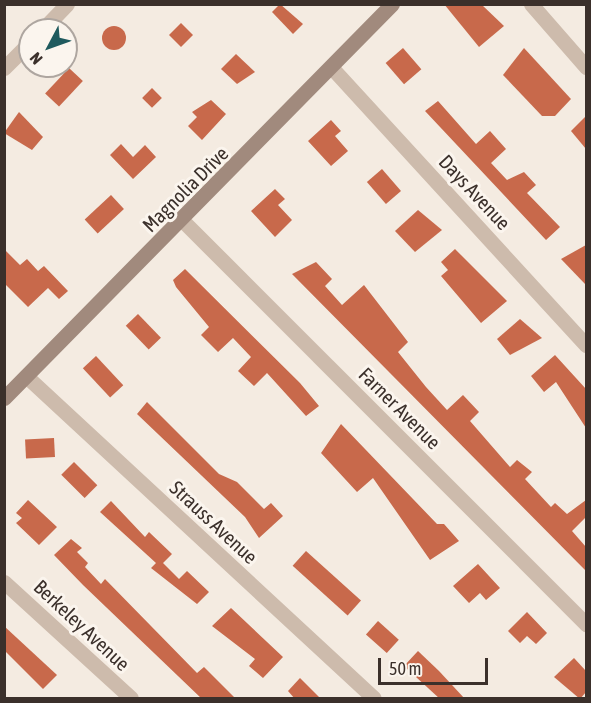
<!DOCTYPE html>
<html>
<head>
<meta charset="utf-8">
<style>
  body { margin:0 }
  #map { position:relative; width:591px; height:703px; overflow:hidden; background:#f4ebe1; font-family:"Asap Condensed",sans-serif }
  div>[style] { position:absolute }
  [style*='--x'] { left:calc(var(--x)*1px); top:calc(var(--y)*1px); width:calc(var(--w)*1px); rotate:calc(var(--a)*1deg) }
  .building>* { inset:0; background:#c8694b; transform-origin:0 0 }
  .round { border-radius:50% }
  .street>* { height:15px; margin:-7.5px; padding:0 7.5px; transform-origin:7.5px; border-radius:7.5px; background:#cdbbac }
  .secondary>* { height:15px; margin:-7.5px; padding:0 7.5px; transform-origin:7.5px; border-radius:7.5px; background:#a18a7d }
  span { translate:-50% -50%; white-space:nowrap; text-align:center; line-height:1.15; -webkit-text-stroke:6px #fbf5ee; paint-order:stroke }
  .street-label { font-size:20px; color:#3b302b }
  .frame { position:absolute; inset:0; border:6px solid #3b302b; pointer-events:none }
  .north { position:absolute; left:18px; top:18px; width:60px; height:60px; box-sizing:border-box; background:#fbf5ee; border:2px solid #aea6a0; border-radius:50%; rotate:229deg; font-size:16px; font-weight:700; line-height:24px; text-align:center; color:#3b302b }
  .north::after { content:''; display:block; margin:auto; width:21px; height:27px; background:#1f5a5e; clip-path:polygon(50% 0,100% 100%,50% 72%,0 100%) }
  .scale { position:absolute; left:378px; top:658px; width:110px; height:27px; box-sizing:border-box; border:3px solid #3b302b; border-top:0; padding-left:8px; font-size:18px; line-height:21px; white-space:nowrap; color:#3b302b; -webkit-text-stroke:4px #fbf5ee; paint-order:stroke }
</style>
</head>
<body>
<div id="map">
  <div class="building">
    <div style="clip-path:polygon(280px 4px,303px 24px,293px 34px,272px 12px)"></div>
    <div style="clip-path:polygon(444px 4px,481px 4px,504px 26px,479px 47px)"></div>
    <div style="left:181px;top:23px;width:17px;height:17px;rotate:45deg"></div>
    <div class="round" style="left:102px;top:26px;width:24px;height:24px"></div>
    <div style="left:403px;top:48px;width:28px;height:23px;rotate:49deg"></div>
    <div style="clip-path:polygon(524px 48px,571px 99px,555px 116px,542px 116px,503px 75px)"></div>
    <div style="clip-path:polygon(236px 54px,255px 72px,237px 84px,221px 69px)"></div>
    <div style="left:69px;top:68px;width:19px;height:35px;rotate:43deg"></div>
    <div style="left:152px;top:88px;width:14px;height:14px;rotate:45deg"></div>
    <div style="clip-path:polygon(211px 100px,226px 114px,202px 140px,188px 126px,197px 117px,192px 112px)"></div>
    <div style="clip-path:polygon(438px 101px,476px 144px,490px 131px,506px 149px,491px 163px,507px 180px,524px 172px,536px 185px,527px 193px,560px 227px,546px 240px,425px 111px)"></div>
    <div style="clip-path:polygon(19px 112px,43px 137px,32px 150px,4px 133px)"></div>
    <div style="clip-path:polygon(586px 116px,586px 149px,571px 131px)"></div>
    <div style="clip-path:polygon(331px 120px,341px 131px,335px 136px,348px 151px,331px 166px,308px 141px)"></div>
    <div style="clip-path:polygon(121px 144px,133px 157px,145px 145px,156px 157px,133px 179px,110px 155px)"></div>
    <div style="left:382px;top:169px;width:29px;height:20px;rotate:49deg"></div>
    <div style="clip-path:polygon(275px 189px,285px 199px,278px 205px,292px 220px,275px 237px,251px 211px)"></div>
    <div style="left:111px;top:195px;width:19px;height:36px;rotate:47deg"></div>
    <div style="clip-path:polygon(418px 210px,442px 230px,415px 252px,395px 231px)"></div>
    <div style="clip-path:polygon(586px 245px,586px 285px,561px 259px)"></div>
    <div style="clip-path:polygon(4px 249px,20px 265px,27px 259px,38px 271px,44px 266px,68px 291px,59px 299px,48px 288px,28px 307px,4px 283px)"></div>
    <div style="clip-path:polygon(455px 249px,507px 301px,481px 323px,441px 276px,448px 270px,441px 262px)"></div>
    <div style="clip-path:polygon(316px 262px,332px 279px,325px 286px,342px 305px,364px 285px,408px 342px,398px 352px,426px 387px,447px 410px,463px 395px,479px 412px,470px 421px,510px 467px,517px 460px,532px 472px,525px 479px,551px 507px,555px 503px,567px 514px,586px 500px,586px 517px,572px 531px,586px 547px,586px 571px,292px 274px)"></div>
    <div style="clip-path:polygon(185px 269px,300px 383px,319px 406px,306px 416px,267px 373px,254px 386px,238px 371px,251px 357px,233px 338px,218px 352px,201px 335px,209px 327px,176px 287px,173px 280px)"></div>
    <div style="left:138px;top:314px;width:33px;height:17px;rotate:46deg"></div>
    <div style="clip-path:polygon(520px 319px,542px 338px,510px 355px,497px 339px)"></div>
    <div style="clip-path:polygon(555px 355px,586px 389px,586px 428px,556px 382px,544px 392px,531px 376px)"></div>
    <div style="left:96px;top:356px;width:40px;height:18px;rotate:47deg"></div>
    <div style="clip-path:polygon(147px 402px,219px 474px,237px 482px,264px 509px,271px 503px,283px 516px,259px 538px,245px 517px,137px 414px)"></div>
    <div style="clip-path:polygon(341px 424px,437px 524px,444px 524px,459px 541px,430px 560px,373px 478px,357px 492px,321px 453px)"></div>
    <div style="left:54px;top:438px;width:19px;height:29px;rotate:87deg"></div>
    <div style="left:74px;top:462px;width:33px;height:18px;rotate:45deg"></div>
    <div style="clip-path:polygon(28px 500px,57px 527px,39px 545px,16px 523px,22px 518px,16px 513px)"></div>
    <div style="clip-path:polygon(111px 501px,145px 537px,149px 532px,172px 554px,163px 563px,179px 579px,187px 571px,209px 592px,197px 604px,151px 568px,156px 563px,100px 512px)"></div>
    <div style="clip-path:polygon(71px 539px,82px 548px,77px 552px,88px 563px,85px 567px,101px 584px,105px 579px,197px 673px,204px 667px,236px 699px,202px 699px,83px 585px,54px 555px)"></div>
    <div style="left:306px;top:551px;width:74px;height:20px;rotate:42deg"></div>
    <div style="clip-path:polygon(478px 564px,500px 588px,486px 600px,480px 593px,469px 603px,453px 586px)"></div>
    <div style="clip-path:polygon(231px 608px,283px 657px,263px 678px,249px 666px,255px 659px,212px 626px)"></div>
    <div style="clip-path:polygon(527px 612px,547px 633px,536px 644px,527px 636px,520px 643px,508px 631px)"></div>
    <div style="left:378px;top:621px;width:28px;height:18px;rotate:42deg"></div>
    <div style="clip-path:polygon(4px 626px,57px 675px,43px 689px,4px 650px)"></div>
    <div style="clip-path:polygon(418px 651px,439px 671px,465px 699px,440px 699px,404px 666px)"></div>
    <div style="clip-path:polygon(574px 658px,586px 671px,586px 692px,580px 699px,554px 677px)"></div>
    <div style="clip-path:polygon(300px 678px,321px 699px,295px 699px,288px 691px)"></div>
  </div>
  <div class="street">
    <div style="--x:531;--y:4;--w:84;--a:48.9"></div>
    <div style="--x:42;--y:30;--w:36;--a:-46"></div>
    <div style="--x:4;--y:68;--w:37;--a:-45"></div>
    <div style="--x:332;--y:68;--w:376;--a:47.5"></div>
    <div style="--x:184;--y:222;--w:569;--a:45"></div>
    <div style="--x:26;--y:376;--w:474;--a:42.8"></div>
    <div style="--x:4;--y:582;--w:172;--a:42.4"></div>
  </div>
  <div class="secondary">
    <div style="--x:4;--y:398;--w:553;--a:-45.44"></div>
  </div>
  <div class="street-label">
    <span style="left:185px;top:189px;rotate:-45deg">Magnolia Drive</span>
    <span style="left:475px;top:192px;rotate:47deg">Days Avenue</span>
    <span style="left:400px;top:408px;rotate:45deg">Farner Avenue</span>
    <span style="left:214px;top:522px;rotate:43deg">Strauss Avenue</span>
    <span style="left:82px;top:625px;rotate:43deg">Berkeley Avenue</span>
  </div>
  <div class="frame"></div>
  <div class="north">N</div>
  <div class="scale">50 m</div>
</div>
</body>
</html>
